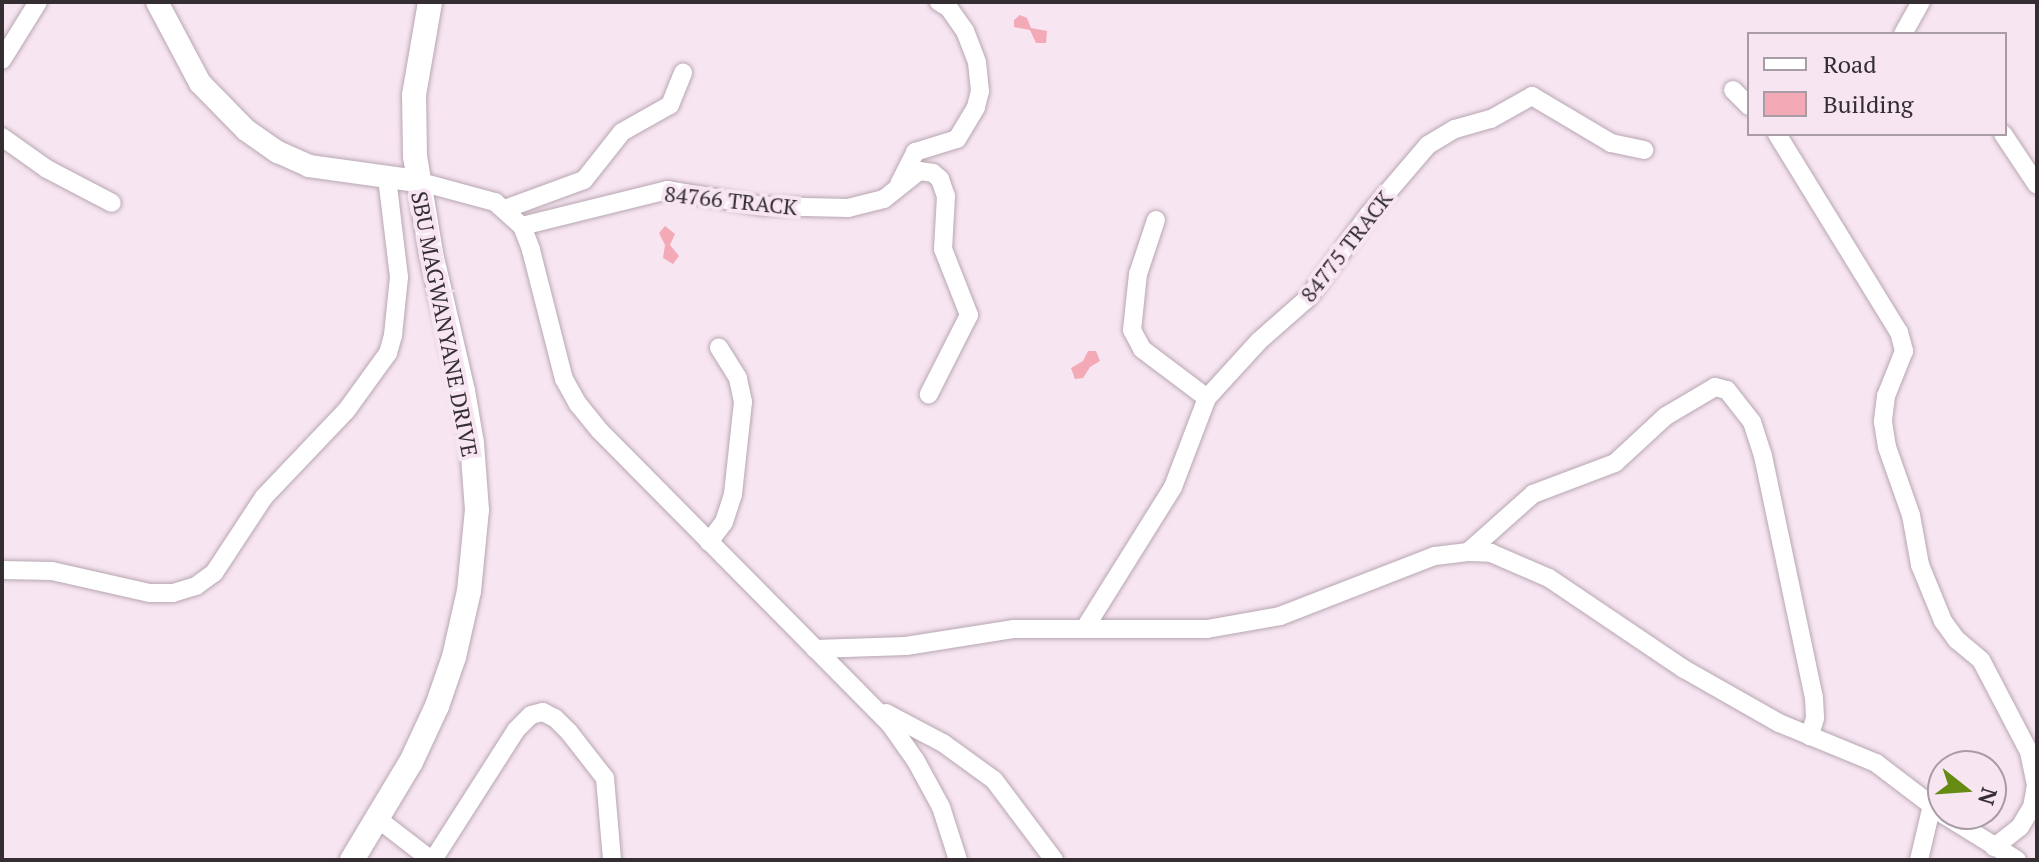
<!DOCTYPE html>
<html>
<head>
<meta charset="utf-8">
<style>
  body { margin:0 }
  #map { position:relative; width:2039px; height:862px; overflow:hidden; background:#f7e5f1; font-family:"PT Serif",serif }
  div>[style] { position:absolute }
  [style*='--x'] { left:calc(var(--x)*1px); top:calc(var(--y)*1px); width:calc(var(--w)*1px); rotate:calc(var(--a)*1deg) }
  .building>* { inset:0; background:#f4a9b7 }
  .roads { filter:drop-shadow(0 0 2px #b7a7b2) drop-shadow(0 0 2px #b7a7b2) }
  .minor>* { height:18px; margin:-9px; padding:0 9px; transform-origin:9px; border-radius:9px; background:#fff }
  .tertiary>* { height:22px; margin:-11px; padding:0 11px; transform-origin:11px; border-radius:11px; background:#fff }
  .secondary>* { height:24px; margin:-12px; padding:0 12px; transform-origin:12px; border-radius:12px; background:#fff }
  span { translate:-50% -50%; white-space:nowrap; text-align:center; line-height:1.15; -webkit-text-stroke:8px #f7e5f1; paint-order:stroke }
  .street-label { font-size:22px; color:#342e32 }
  .frame { position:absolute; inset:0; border:4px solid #342e32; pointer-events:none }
  .legend { position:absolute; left:1747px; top:32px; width:260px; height:104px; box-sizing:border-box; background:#f7e5f1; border:2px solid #a99ca5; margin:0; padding:10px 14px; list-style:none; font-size:24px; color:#342e32 }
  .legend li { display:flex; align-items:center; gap:16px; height:40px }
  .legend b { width:40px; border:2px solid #a99ca5 }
  .north { position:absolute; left:1927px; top:750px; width:80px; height:80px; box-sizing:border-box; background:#f7e5f1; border:2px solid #a99ca5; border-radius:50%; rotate:107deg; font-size:22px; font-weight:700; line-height:32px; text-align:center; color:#342e32 }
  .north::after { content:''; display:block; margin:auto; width:28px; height:36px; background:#668b14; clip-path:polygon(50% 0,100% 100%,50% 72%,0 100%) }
</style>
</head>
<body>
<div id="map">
  <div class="building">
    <div style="clip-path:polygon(1020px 15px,1027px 18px,1031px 28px,1047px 31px,1046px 43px,1036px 43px,1030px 30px,1014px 27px,1014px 20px)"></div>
    <div style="clip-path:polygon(665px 226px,675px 234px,670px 245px,679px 256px,673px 264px,663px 258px,665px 245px,659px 233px)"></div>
    <div style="clip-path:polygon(1088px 351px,1096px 351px,1100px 361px,1090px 367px,1083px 378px,1075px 379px,1071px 368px,1083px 361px)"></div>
  </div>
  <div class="roads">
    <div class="minor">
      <div style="--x:1903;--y:34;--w:37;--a:-61"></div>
      <div style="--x:2;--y:60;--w:68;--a:-58.2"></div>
      <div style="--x:1733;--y:90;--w:23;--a:45"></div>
      <div style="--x:1777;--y:134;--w:233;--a:58.4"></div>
      <div style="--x:1899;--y:332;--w:20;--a:75"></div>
      <div style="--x:1904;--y:351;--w:48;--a:111.8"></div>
      <div style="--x:1886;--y:396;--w:26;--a:97"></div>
      <div style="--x:1883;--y:422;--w:25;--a:81"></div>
      <div style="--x:1887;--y:447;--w:72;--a:70.6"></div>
      <div style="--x:1911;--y:515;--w:51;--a:79.8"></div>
      <div style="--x:1920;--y:565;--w:61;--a:67.7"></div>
      <div style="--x:1943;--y:621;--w:24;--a:54"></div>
      <div style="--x:1957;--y:640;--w:31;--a:40"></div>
      <div style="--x:1981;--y:660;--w:104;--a:62.4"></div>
      <div style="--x:2029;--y:752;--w:34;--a:78"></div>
      <div style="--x:2036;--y:785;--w:22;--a:100"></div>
      <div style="--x:2032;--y:807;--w:23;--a:121"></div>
      <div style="--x:2020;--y:827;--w:33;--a:142"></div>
      <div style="--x:2003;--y:134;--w:61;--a:56.3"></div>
      <div style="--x:2;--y:137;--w:55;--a:35.4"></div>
      <div style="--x:47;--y:169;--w:73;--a:27.6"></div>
      <div style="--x:417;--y:181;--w:81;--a:15.1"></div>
      <div style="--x:495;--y:202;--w:36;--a:42"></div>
      <div style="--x:522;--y:226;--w:26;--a:69"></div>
      <div style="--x:531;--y:250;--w:133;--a:75.7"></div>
      <div style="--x:564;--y:379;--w:29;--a:61"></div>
      <div style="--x:578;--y:404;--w:35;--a:51"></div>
      <div style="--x:600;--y:431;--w:412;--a:45.3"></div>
      <div style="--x:890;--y:724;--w:45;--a:54.9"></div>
      <div style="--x:916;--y:761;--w:52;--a:61.5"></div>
      <div style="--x:941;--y:807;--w:56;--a:72.2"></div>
      <div style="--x:899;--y:184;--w:36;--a:-63"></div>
      <div style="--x:915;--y:152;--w:44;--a:-17.2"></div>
      <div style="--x:957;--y:139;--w:37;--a:-59"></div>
      <div style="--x:976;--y:107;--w:16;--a:-76"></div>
      <div style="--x:980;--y:91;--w:29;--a:-96"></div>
      <div style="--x:977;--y:62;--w:33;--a:-111"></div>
      <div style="--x:965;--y:31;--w:28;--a:-125"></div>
      <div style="--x:949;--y:8;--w:12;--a:-149"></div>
      <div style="--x:505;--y:209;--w:84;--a:-20.2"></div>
      <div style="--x:584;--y:180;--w:61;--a:-51.6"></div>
      <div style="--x:622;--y:132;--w:55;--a:-29.4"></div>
      <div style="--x:670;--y:105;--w:35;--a:-68"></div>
      <div style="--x:1156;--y:220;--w:57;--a:108.4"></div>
      <div style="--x:1138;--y:274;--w:56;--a:96.1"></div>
      <div style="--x:1132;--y:330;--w:21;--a:62"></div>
      <div style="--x:1142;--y:349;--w:81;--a:37"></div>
      <div style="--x:522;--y:226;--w:150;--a:-13.9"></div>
      <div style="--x:668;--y:190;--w:96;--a:9.6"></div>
      <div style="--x:763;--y:206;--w:85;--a:1.3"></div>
      <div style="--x:848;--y:208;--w:37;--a:-14"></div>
      <div style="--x:884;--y:199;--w:45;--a:-38.7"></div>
      <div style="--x:919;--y:171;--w:14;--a:8"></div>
      <div style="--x:933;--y:173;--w:9;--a:41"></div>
      <div style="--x:940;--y:179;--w:18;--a:71"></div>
      <div style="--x:946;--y:196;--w:53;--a:93.2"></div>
      <div style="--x:943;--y:249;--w:71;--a:68.5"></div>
      <div style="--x:969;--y:315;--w:89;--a:116.9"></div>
      <div style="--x:709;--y:542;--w:25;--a:-53"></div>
      <div style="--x:724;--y:522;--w:29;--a:-72"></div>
      <div style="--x:733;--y:494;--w:93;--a:-83.8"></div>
      <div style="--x:743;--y:402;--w:25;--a:-102"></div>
      <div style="--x:738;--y:378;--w:36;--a:-122"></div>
      <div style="--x:1468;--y:552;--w:87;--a:-41.7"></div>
      <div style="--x:1533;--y:494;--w:88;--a:-20.7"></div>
      <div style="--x:1615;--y:463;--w:69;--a:-42.7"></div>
      <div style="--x:1666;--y:416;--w:57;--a:-30.6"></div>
      <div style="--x:1715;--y:387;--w:12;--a:14"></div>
      <div style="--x:1727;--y:390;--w:41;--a:52"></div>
      <div style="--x:1752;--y:422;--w:36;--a:72"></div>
      <div style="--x:1763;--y:456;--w:247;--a:78.1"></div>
      <div style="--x:1814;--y:698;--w:20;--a:87"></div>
      <div style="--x:1815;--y:718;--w:19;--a:106"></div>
      <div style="--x:2;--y:570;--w:50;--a:1.1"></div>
      <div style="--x:52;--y:571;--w:100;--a:12.7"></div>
      <div style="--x:150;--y:593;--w:23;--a:0"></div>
      <div style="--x:173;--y:593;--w:24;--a:-17"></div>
      <div style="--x:196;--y:586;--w:22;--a:-36"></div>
      <div style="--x:214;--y:573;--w:91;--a:-56.7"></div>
      <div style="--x:264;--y:497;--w:119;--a:-46.4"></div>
      <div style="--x:346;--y:411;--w:72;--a:-54.1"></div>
      <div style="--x:388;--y:353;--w:19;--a:-74"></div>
      <div style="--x:393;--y:335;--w:58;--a:-84.1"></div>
      <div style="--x:399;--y:277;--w:100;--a:-96.9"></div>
      <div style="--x:1085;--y:628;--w:166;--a:-58"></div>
      <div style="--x:1173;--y:487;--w:95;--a:-69.1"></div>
      <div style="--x:1207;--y:398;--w:77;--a:-47.6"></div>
      <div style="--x:1259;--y:341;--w:65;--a:-41.3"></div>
      <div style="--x:1308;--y:298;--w:104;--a:-54"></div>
      <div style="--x:1369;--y:214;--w:91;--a:-49.5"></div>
      <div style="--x:1428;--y:145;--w:31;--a:-31"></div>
      <div style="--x:1455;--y:129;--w:37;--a:-16"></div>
      <div style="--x:1491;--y:119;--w:47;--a:-29.3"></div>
      <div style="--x:1532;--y:96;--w:92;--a:30.7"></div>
      <div style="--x:1611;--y:143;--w:34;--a:12"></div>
      <div style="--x:815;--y:649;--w:91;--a:-1.9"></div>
      <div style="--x:906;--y:646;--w:108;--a:-9"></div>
      <div style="--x:1013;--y:629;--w:194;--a:0"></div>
      <div style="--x:1207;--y:629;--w:74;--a:-10.1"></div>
      <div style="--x:1280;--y:616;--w:166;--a:-21.2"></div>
      <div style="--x:1435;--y:556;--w:33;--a:-7"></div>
      <div style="--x:1468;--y:552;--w:23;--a:2"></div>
      <div style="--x:1491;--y:553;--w:63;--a:23.3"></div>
      <div style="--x:1549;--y:578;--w:163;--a:34"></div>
      <div style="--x:1684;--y:669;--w:109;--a:29.6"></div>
      <div style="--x:1779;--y:723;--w:105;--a:22.4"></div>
      <div style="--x:1876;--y:763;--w:84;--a:37.3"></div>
      <div style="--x:886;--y:713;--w:64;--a:27.8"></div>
      <div style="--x:943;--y:743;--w:63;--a:36"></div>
      <div style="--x:994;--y:780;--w:100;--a:53.1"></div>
      <div style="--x:1943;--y:814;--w:87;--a:31.9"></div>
      <div style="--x:378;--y:819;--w:67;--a:37.7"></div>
      <div style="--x:433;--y:860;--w:154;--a:-57.4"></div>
      <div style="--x:516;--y:730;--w:21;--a:-45"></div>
      <div style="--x:531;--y:715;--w:12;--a:-14"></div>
      <div style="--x:543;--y:712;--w:13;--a:27"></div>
      <div style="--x:555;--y:718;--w:20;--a:45"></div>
      <div style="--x:569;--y:732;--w:58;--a:52"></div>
      <div style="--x:605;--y:778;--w:82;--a:85.1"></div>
      <div style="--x:1919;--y:860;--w:57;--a:-76.7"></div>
    </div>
    <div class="tertiary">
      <div style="--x:157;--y:2;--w:92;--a:62"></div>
      <div style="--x:200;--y:83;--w:66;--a:45.6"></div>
      <div style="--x:246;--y:130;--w:39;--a:35"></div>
      <div style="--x:278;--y:152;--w:34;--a:24"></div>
      <div style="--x:309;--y:166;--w:109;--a:7.9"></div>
    </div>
    <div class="secondary">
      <div style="--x:352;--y:860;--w:114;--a:-59"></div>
      <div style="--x:411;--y:762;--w:62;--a:-65.1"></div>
      <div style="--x:437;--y:706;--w:52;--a:-70.9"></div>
      <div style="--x:454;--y:657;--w:68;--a:-77.2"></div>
      <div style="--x:469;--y:591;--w:81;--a:-84.4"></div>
      <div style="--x:477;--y:510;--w:67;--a:-94.3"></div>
      <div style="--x:472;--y:443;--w:53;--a:-99.8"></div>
      <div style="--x:463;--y:391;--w:142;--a:-103.1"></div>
      <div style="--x:431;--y:253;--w:98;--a:-99.4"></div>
      <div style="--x:415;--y:156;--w:61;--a:-90.9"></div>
      <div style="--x:414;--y:95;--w:94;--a:-80.2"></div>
    </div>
  </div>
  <div class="street-label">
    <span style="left:731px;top:200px;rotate:6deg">84766 TRACK</span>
    <span style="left:1346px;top:246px;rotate:-52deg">84775 TRACK</span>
    <span style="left:445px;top:324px;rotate:79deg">SBU MAGWANYANE DRIVE</span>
  </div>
  <div class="frame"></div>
  <ul class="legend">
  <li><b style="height:10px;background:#fff"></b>Road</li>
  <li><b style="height:22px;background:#f4a9b7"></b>Building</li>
  </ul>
  <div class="north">N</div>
</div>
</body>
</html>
